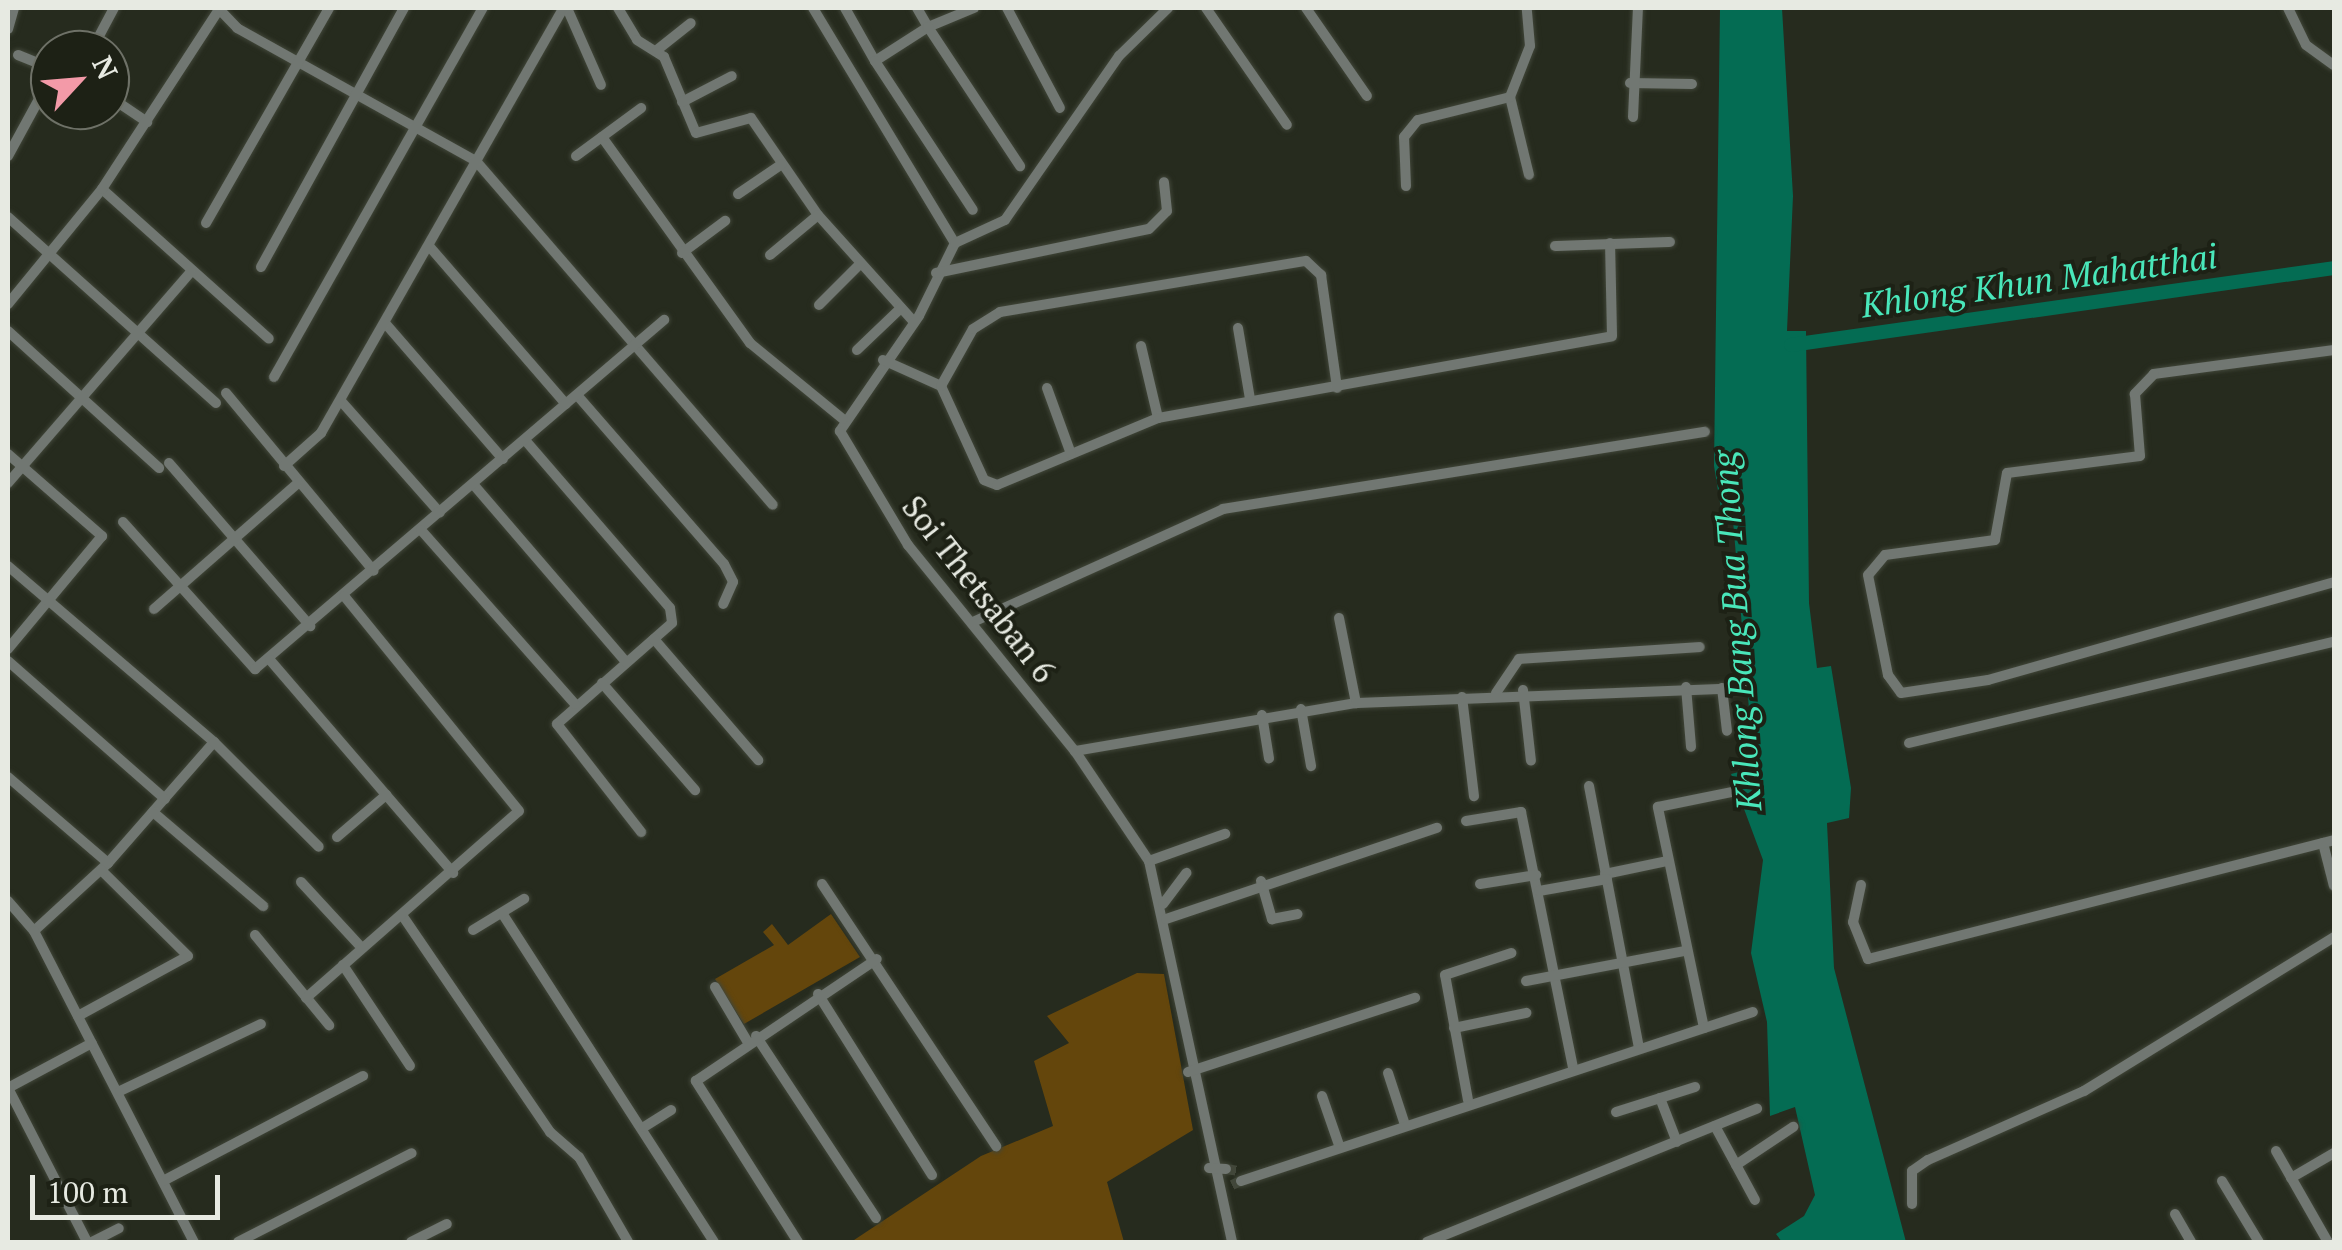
<!DOCTYPE html>
<html>
<head>
<meta charset="utf-8">
<style>
  body { margin:0 }
  #map { position:relative; width:2342px; height:1250px; overflow:hidden; background:#262b1e; font-family:"PT Serif",serif }
  div>[style] { position:absolute }
  [style*='--x'] { left:calc(var(--x)*1px); top:calc(var(--y)*1px); width:calc(var(--w)*1px); rotate:calc(var(--a)*1deg) }
  .green>* { inset:0; background:#64460c }
  .water>* { inset:0; background:#046c53 }
  .canal>* { height:14px; margin:-7px; padding:0 7px; transform-origin:7px; border-radius:7px; background:#046c53 }
  .minor-tunnel>* { height:10px; margin-top:-5px; transform-origin:0; background:repeating-linear-gradient(90deg,#43483b 0 10px,transparent 0 15px) }
  .roads { filter:drop-shadow(0 0 2px #414639) drop-shadow(0 0 2px #414639) }
  .minor>* { height:10px; margin:-5px; padding:0 5px; transform-origin:5px; border-radius:5px; background:#717772 }
  span { translate:-50% -50%; white-space:nowrap; text-align:center; line-height:1.15; -webkit-text-stroke:8px #1d2115; paint-order:stroke }
  .street-label { font-size:32px; color:#e7eae2 }
  .water-label { font-size:35px; color:#49e7ba; font-style:italic }
  .frame { position:absolute; inset:0; border:10px solid #e7eae2; pointer-events:none }
  .north { position:absolute; left:30px; top:30px; width:100px; height:100px; box-sizing:border-box; background:#1d2115; border:2px solid #6e7167; border-radius:50%; rotate:64deg; font-size:28px; font-weight:700; line-height:40px; text-align:center; color:#e7eae2 }
  .north::after { content:''; display:block; margin:auto; width:35px; height:45px; background:#f39aa8; clip-path:polygon(50% 0,100% 100%,50% 72%,0 100%) }
  .scale { position:absolute; left:30px; top:1175px; width:190px; height:45px; box-sizing:border-box; border:5px solid #e7eae2; border-top:0; padding-left:12px; font-size:30px; line-height:35px; white-space:nowrap; color:#e7eae2; -webkit-text-stroke:8px #1d2115; paint-order:stroke }
</style>
</head>
<body>
<div id="map">
  <div class="green">
    <div style="clip-path:polygon(831px 914px,860px 957px,744px 1024px,715px 979px,774px 945px,763px 932px,772px 924px,788px 945px)"></div>
    <div style="clip-path:polygon(1137px 973px,1164px 974px,1193px 1130px,1107px 1182px,1124px 1242px,851px 1242px,981px 1156px,1053px 1126px,1034px 1061px,1069px 1043px,1047px 1016px)"></div>
  </div>
  <div class="water">
    <div style="clip-path:polygon(1720px 8px,1782px 8px,1793px 196px,1787px 331px,1806px 331px,1809px 603px,1817px 668px,1831px 666px,1851px 788px,1849px 818px,1827px 823px,1834px 968px,1906px 1242px,1782px 1242px,1776px 1234px,1804px 1216px,1815px 1195px,1795px 1107px,1770px 1116px,1767px 1022px,1751px 953px,1763px 860px,1731px 774px,1754px 768px,1732px 509px,1721px 509px,1714px 466px)"></div>
  </div>
  <div class="canal">
    <div style="--x:1791;--y:345;--w:548;--a:-8.07"></div>
  </div>
  <div class="minor-tunnel">
    <div style="--x:1226;--y:1169;--w:12;--a:9"></div>
    <div style="--x:1232;--y:1185;--w:10;--a:-24"></div>
  </div>
  <div class="roads">
    <div class="minor">
      <div style="--x:218;--y:8;--w:28;--a:46"></div>
      <div style="--x:237;--y:28;--w:274;--a:29.1"></div>
      <div style="--x:476;--y:161;--w:454;--a:49.2"></div>
      <div style="--x:567;--y:8;--w:84;--a:66.2"></div>
      <div style="--x:618;--y:8;--w:37;--a:59"></div>
      <div style="--x:637;--y:40;--w:32;--a:32"></div>
      <div style="--x:664;--y:57;--w:82;--a:67.2"></div>
      <div style="--x:696;--y:133;--w:57;--a:-15.3"></div>
      <div style="--x:751;--y:118;--w:118;--a:55.4"></div>
      <div style="--x:818;--y:215;--w:144;--a:48.1"></div>
      <div style="--x:813;--y:8;--w:275;--a:58.9"></div>
      <div style="--x:955;--y:243;--w:81;--a:116.3"></div>
      <div style="--x:919;--y:316;--w:140;--a:124.5"></div>
      <div style="--x:840;--y:431;--w:133;--a:59.2"></div>
      <div style="--x:908;--y:545;--w:265;--a:51"></div>
      <div style="--x:1075;--y:751;--w:133;--a:56.1"></div>
      <div style="--x:1149;--y:861;--w:390;--a:77.7"></div>
      <div style="--x:845;--y:8;--w:61;--a:60.5"></div>
      <div style="--x:875;--y:61;--w:63;--a:-32.7"></div>
      <div style="--x:928;--y:27;--w:22;--a:-120"></div>
      <div style="--x:974;--y:8;--w:50;--a:157.6"></div>
      <div style="--x:928;--y:27;--w:167;--a:56.5"></div>
      <div style="--x:1007;--y:8;--w:113;--a:62.1"></div>
      <div style="--x:1206;--y:8;--w:142;--a:55.3"></div>
      <div style="--x:1306;--y:8;--w:107;--a:55.3"></div>
      <div style="--x:2288;--y:8;--w:41;--a:64.1"></div>
      <div style="--x:2306;--y:45;--w:34;--a:36"></div>
      <div style="--x:8;--y:29;--w:22;--a:-74"></div>
      <div style="--x:98;--y:38;--w:34;--a:-62"></div>
      <div style="--x:657;--y:50;--w:43;--a:-38.5"></div>
      <div style="--x:18;--y:55;--w:35;--a:22"></div>
      <div style="--x:875;--y:61;--w:178;--a:56.7"></div>
      <div style="--x:1630;--y:83;--w:62;--a:0.9"></div>
      <div style="--x:110;--y:97;--w:45;--a:34"></div>
      <div style="--x:1510;--y:97;--w:80;--a:76.3"></div>
      <div style="--x:682;--y:102;--w:56;--a:-27.5"></div>
      <div style="--x:1633;--y:117;--w:109;--a:-87.4"></div>
      <div style="--x:602;--y:137;--w:254;--a:54.3"></div>
      <div style="--x:750;--y:343;--w:120;--a:39.3"></div>
      <div style="--x:8;--y:156;--w:88;--a:-61.4"></div>
      <div style="--x:576;--y:156;--w:81;--a:-36.4"></div>
      <div style="--x:1406;--y:186;--w:49;--a:-92.3"></div>
      <div style="--x:1404;--y:137;--w:22;--a:-51"></div>
      <div style="--x:1418;--y:120;--w:95;--a:-14"></div>
      <div style="--x:1510;--y:97;--w:55;--a:-68.6"></div>
      <div style="--x:1530;--y:46;--w:38;--a:-95"></div>
      <div style="--x:102;--y:189;--w:224;--a:41.9"></div>
      <div style="--x:738;--y:194;--w:53;--a:-34.3"></div>
      <div style="--x:8;--y:217;--w:279;--a:41.8"></div>
      <div style="--x:206;--y:223;--w:248;--a:-60.2"></div>
      <div style="--x:955;--y:243;--w:55;--a:-24.7"></div>
      <div style="--x:1005;--y:220;--w:200;--a:-55.2"></div>
      <div style="--x:1119;--y:56;--w:69;--a:-44.4"></div>
      <div style="--x:429;--y:246;--w:209;--a:49.1"></div>
      <div style="--x:1555;--y:246;--w:115;--a:-2"></div>
      <div style="--x:682;--y:253;--w:54;--a:-36.7"></div>
      <div style="--x:770;--y:255;--w:62;--a:-39.8"></div>
      <div style="--x:261;--y:267;--w:296;--a:-61.1"></div>
      <div style="--x:936;--y:273;--w:217;--a:-11.7"></div>
      <div style="--x:1149;--y:229;--w:25;--a:-45"></div>
      <div style="--x:1167;--y:211;--w:29;--a:-96"></div>
      <div style="--x:8;--y:304;--w:149;--a:-50.7"></div>
      <div style="--x:102;--y:189;--w:216;--a:-56.9"></div>
      <div style="--x:819;--y:305;--w:59;--a:-45"></div>
      <div style="--x:385;--y:323;--w:180;--a:49.1"></div>
      <div style="--x:1238;--y:328;--w:72;--a:80.4"></div>
      <div style="--x:8;--y:331;--w:204;--a:42.2"></div>
      <div style="--x:1141;--y:346;--w:74;--a:76.7"></div>
      <div style="--x:857;--y:350;--w:61;--a:-43.7"></div>
      <div style="--x:2334;--y:350;--w:182;--a:172.4"></div>
      <div style="--x:2154;--y:374;--w:28;--a:134"></div>
      <div style="--x:2135;--y:394;--w:62;--a:85.4"></div>
      <div style="--x:2140;--y:456;--w:134;--a:172.7"></div>
      <div style="--x:2007;--y:473;--w:68;--a:100.2"></div>
      <div style="--x:1995;--y:540;--w:111;--a:172.2"></div>
      <div style="--x:1885;--y:555;--w:26;--a:130"></div>
      <div style="--x:1868;--y:575;--w:102;--a:78.7"></div>
      <div style="--x:1888;--y:675;--w:22;--a:54"></div>
      <div style="--x:1901;--y:693;--w:88;--a:-8.5"></div>
      <div style="--x:1988;--y:680;--w:360;--a:-15.8"></div>
      <div style="--x:883;--y:360;--w:64;--a:24.1"></div>
      <div style="--x:941;--y:386;--w:103;--a:65.4"></div>
      <div style="--x:984;--y:480;--w:14;--a:21"></div>
      <div style="--x:997;--y:485;--w:174;--a:-22.6"></div>
      <div style="--x:1158;--y:418;--w:461;--a:-10.2"></div>
      <div style="--x:1612;--y:336;--w:93;--a:-91.2"></div>
      <div style="--x:274;--y:377;--w:424;--a:-60.5"></div>
      <div style="--x:941;--y:386;--w:65;--a:-60.7"></div>
      <div style="--x:973;--y:329;--w:32;--a:-32"></div>
      <div style="--x:1000;--y:312;--w:310;--a:-9.5"></div>
      <div style="--x:1306;--y:261;--w:21;--a:43"></div>
      <div style="--x:1321;--y:275;--w:114;--a:81.9"></div>
      <div style="--x:1047;--y:388;--w:70;--a:70"></div>
      <div style="--x:226;--y:393;--w:231;--a:50.3"></div>
      <div style="--x:577;--y:395;--w:224;--a:49"></div>
      <div style="--x:724;--y:564;--w:20;--a:63"></div>
      <div style="--x:733;--y:582;--w:24;--a:114"></div>
      <div style="--x:341;--y:401;--w:149;--a:48.5"></div>
      <div style="--x:525;--y:440;--w:222;--a:49.2"></div>
      <div style="--x:670;--y:608;--w:15;--a:82"></div>
      <div style="--x:672;--y:623;--w:153;--a:138.7"></div>
      <div style="--x:557;--y:724;--w:137;--a:52.1"></div>
      <div style="--x:8;--y:454;--w:125;--a:41.1"></div>
      <div style="--x:102;--y:536;--w:147;--a:129.8"></div>
      <div style="--x:169;--y:463;--w:216;--a:49.1"></div>
      <div style="--x:284;--y:466;--w:50;--a:-41.7"></div>
      <div style="--x:321;--y:433;--w:489;--a:-60.3"></div>
      <div style="--x:8;--y:483;--w:279;--a:-49.1"></div>
      <div style="--x:473;--y:484;--w:235;--a:49.3"></div>
      <div style="--x:123;--y:522;--w:198;--a:48.1"></div>
      <div style="--x:255;--y:669;--w:538;--a:-40.47"></div>
      <div style="--x:421;--y:530;--w:232;--a:48.5"></div>
      <div style="--x:8;--y:566;--w:271;--a:40.5"></div>
      <div style="--x:214;--y:742;--w:161;--a:131.2"></div>
      <div style="--x:108;--y:863;--w:100;--a:137.4"></div>
      <div style="--x:154;--y:609;--w:191;--a:-41.2"></div>
      <div style="--x:1339;--y:618;--w:87;--a:78.7"></div>
      <div style="--x:973;--y:622;--w:274;--a:-24.3"></div>
      <div style="--x:1223;--y:509;--w:488;--a:-9.1"></div>
      <div style="--x:654;--y:639;--w:160;--a:49.3"></div>
      <div style="--x:270;--y:660;--w:281;--a:49.3"></div>
      <div style="--x:8;--y:661;--w:209;--a:41.3"></div>
      <div style="--x:602;--y:683;--w:142;--a:49"></div>
      <div style="--x:1686;--y:687;--w:60;--a:85.2"></div>
      <div style="--x:1722;--y:688;--w:43;--a:83.4"></div>
      <div style="--x:1523;--y:690;--w:71;--a:83.6"></div>
      <div style="--x:1496;--y:693;--w:41;--a:-55.9"></div>
      <div style="--x:1519;--y:659;--w:181;--a:-3.8"></div>
      <div style="--x:1462;--y:697;--w:100;--a:83.1"></div>
      <div style="--x:1301;--y:709;--w:58;--a:80"></div>
      <div style="--x:1262;--y:715;--w:44;--a:80.8"></div>
      <div style="--x:214;--y:742;--w:148;--a:45"></div>
      <div style="--x:1909;--y:743;--w:437;--a:-13.4"></div>
      <div style="--x:1075;--y:751;--w:285;--a:-9.7"></div>
      <div style="--x:1356;--y:703;--w:391;--a:-2.2"></div>
      <div style="--x:8;--y:777;--w:132;--a:40.7"></div>
      <div style="--x:1589;--y:786;--w:266;--a:79.2"></div>
      <div style="--x:153;--y:812;--w:145;--a:40.5"></div>
      <div style="--x:1466;--y:821;--w:56;--a:-9.3"></div>
      <div style="--x:1521;--y:812;--w:260;--a:78.5"></div>
      <div style="--x:337;--y:837;--w:65;--a:-40.6"></div>
      <div style="--x:2323;--y:843;--w:44;--a:75.7"></div>
      <div style="--x:1149;--y:861;--w:81;--a:-19.6"></div>
      <div style="--x:1605;--y:874;--w:63;--a:-11.8"></div>
      <div style="--x:1261;--y:881;--w:40;--a:74"></div>
      <div style="--x:1272;--y:919;--w:26;--a:-11"></div>
      <div style="--x:301;--y:882;--w:90;--a:47.3"></div>
      <div style="--x:822;--y:884;--w:315;--a:56.4"></div>
      <div style="--x:1480;--y:884;--w:57;--a:-9.1"></div>
      <div style="--x:1861;--y:885;--w:38;--a:102"></div>
      <div style="--x:1853;--y:922;--w:40;--a:68"></div>
      <div style="--x:1868;--y:959;--w:481;--a:-14.3"></div>
      <div style="--x:1539;--y:891;--w:69;--a:-10"></div>
      <div style="--x:8;--y:901;--w:40;--a:49"></div>
      <div style="--x:34;--y:931;--w:350;--a:62.8"></div>
      <div style="--x:1163;--y:904;--w:39;--a:-53"></div>
      <div style="--x:502;--y:913;--w:391;--a:57.2"></div>
      <div style="--x:402;--y:915;--w:263;--a:55.7"></div>
      <div style="--x:550;--y:1132;--w:38;--a:41"></div>
      <div style="--x:579;--y:1157;--w:98;--a:60"></div>
      <div style="--x:1166;--y:919;--w:286;--a:-18.6"></div>
      <div style="--x:473;--y:930;--w:60;--a:-31.3"></div>
      <div style="--x:255;--y:935;--w:117;--a:50.6"></div>
      <div style="--x:343;--y:965;--w:121;--a:56.4"></div>
      <div style="--x:1526;--y:981;--w:162;--a:-10.7"></div>
      <div style="--x:715;--y:987;--w:63;--a:59.3"></div>
      <div style="--x:818;--y:994;--w:214;--a:57.8"></div>
      <div style="--x:306;--y:998;--w:283;--a:-41.3"></div>
      <div style="--x:519;--y:811;--w:277;--a:-129.1"></div>
      <div style="--x:78;--y:1016;--w:125;--a:-28.6"></div>
      <div style="--x:188;--y:956;--w:122;--a:-135.3"></div>
      <div style="--x:1454;--y:1028;--w:74;--a:-11.8"></div>
      <div style="--x:1704;--y:1028;--w:226;--a:-101.8"></div>
      <div style="--x:1658;--y:807;--w:76;--a:-11.5"></div>
      <div style="--x:756;--y:1036;--w:218;--a:56.6"></div>
      <div style="--x:1188;--y:1072;--w:239;--a:-18.1"></div>
      <div style="--x:1388;--y:1073;--w:52;--a:71.9"></div>
      <div style="--x:8;--y:1088;--w:173;--a:62.8"></div>
      <div style="--x:8;--y:1088;--w:95;--a:-28.2"></div>
      <div style="--x:120;--y:1091;--w:156;--a:-25.4"></div>
      <div style="--x:1322;--y:1096;--w:52;--a:70.9"></div>
      <div style="--x:1660;--y:1098;--w:47;--a:68.9"></div>
      <div style="--x:1468;--y:1100;--w:127;--a:-100.4"></div>
      <div style="--x:1445;--y:975;--w:70;--a:-18.4"></div>
      <div style="--x:1616;--y:1112;--w:83;--a:-17.6"></div>
      <div style="--x:1715;--y:1126;--w:84;--a:61.6"></div>
      <div style="--x:644;--y:1127;--w:32;--a:-32"></div>
      <div style="--x:2276;--y:1151;--w:105;--a:60.3"></div>
      <div style="--x:1736;--y:1165;--w:69;--a:-33.7"></div>
      <div style="--x:1209;--y:1168;--w:17;--a:3"></div>
      <div style="--x:2291;--y:1178;--w:50;--a:-30.2"></div>
      <div style="--x:163;--y:1181;--w:226;--a:-27.7"></div>
      <div style="--x:1241;--y:1181;--w:539;--a:-18.27"></div>
      <div style="--x:2222;--y:1181;--w:71;--a:58.8"></div>
      <div style="--x:1912;--y:1204;--w:33;--a:-90"></div>
      <div style="--x:1912;--y:1171;--w:19;--a:-35"></div>
      <div style="--x:1928;--y:1160;--w:171;--a:-23.9"></div>
      <div style="--x:2084;--y:1091;--w:294;--a:-31.6"></div>
      <div style="--x:2175;--y:1214;--w:32;--a:60"></div>
      <div style="--x:92;--y:1242;--w:30;--a:-27"></div>
      <div style="--x:238;--y:1242;--w:195;--a:-27.1"></div>
      <div style="--x:411;--y:1242;--w:40;--a:-26.6"></div>
      <div style="--x:798;--y:1242;--w:191;--a:-122.4"></div>
      <div style="--x:696;--y:1081;--w:218;--a:-34"></div>
      <div style="--x:1427;--y:1242;--w:356;--a:-22"></div>
    </div>
  </div>
  <div class="street-label">
    <span style="left:979px;top:589px;rotate:52deg">Soi Thetsaban 6</span>
  </div>
  <div class="water-label">
    <span style="left:2039px;top:280px;rotate:-8deg">Khlong Khun Mahatthai</span>
    <span style="left:1736px;top:631px;rotate:-94deg">Khlong Bang Bua Thong</span>
  </div>
  <div class="frame"></div>
  <div class="north">N</div>
  <div class="scale">100 m</div>
</div>
</body>
</html>
